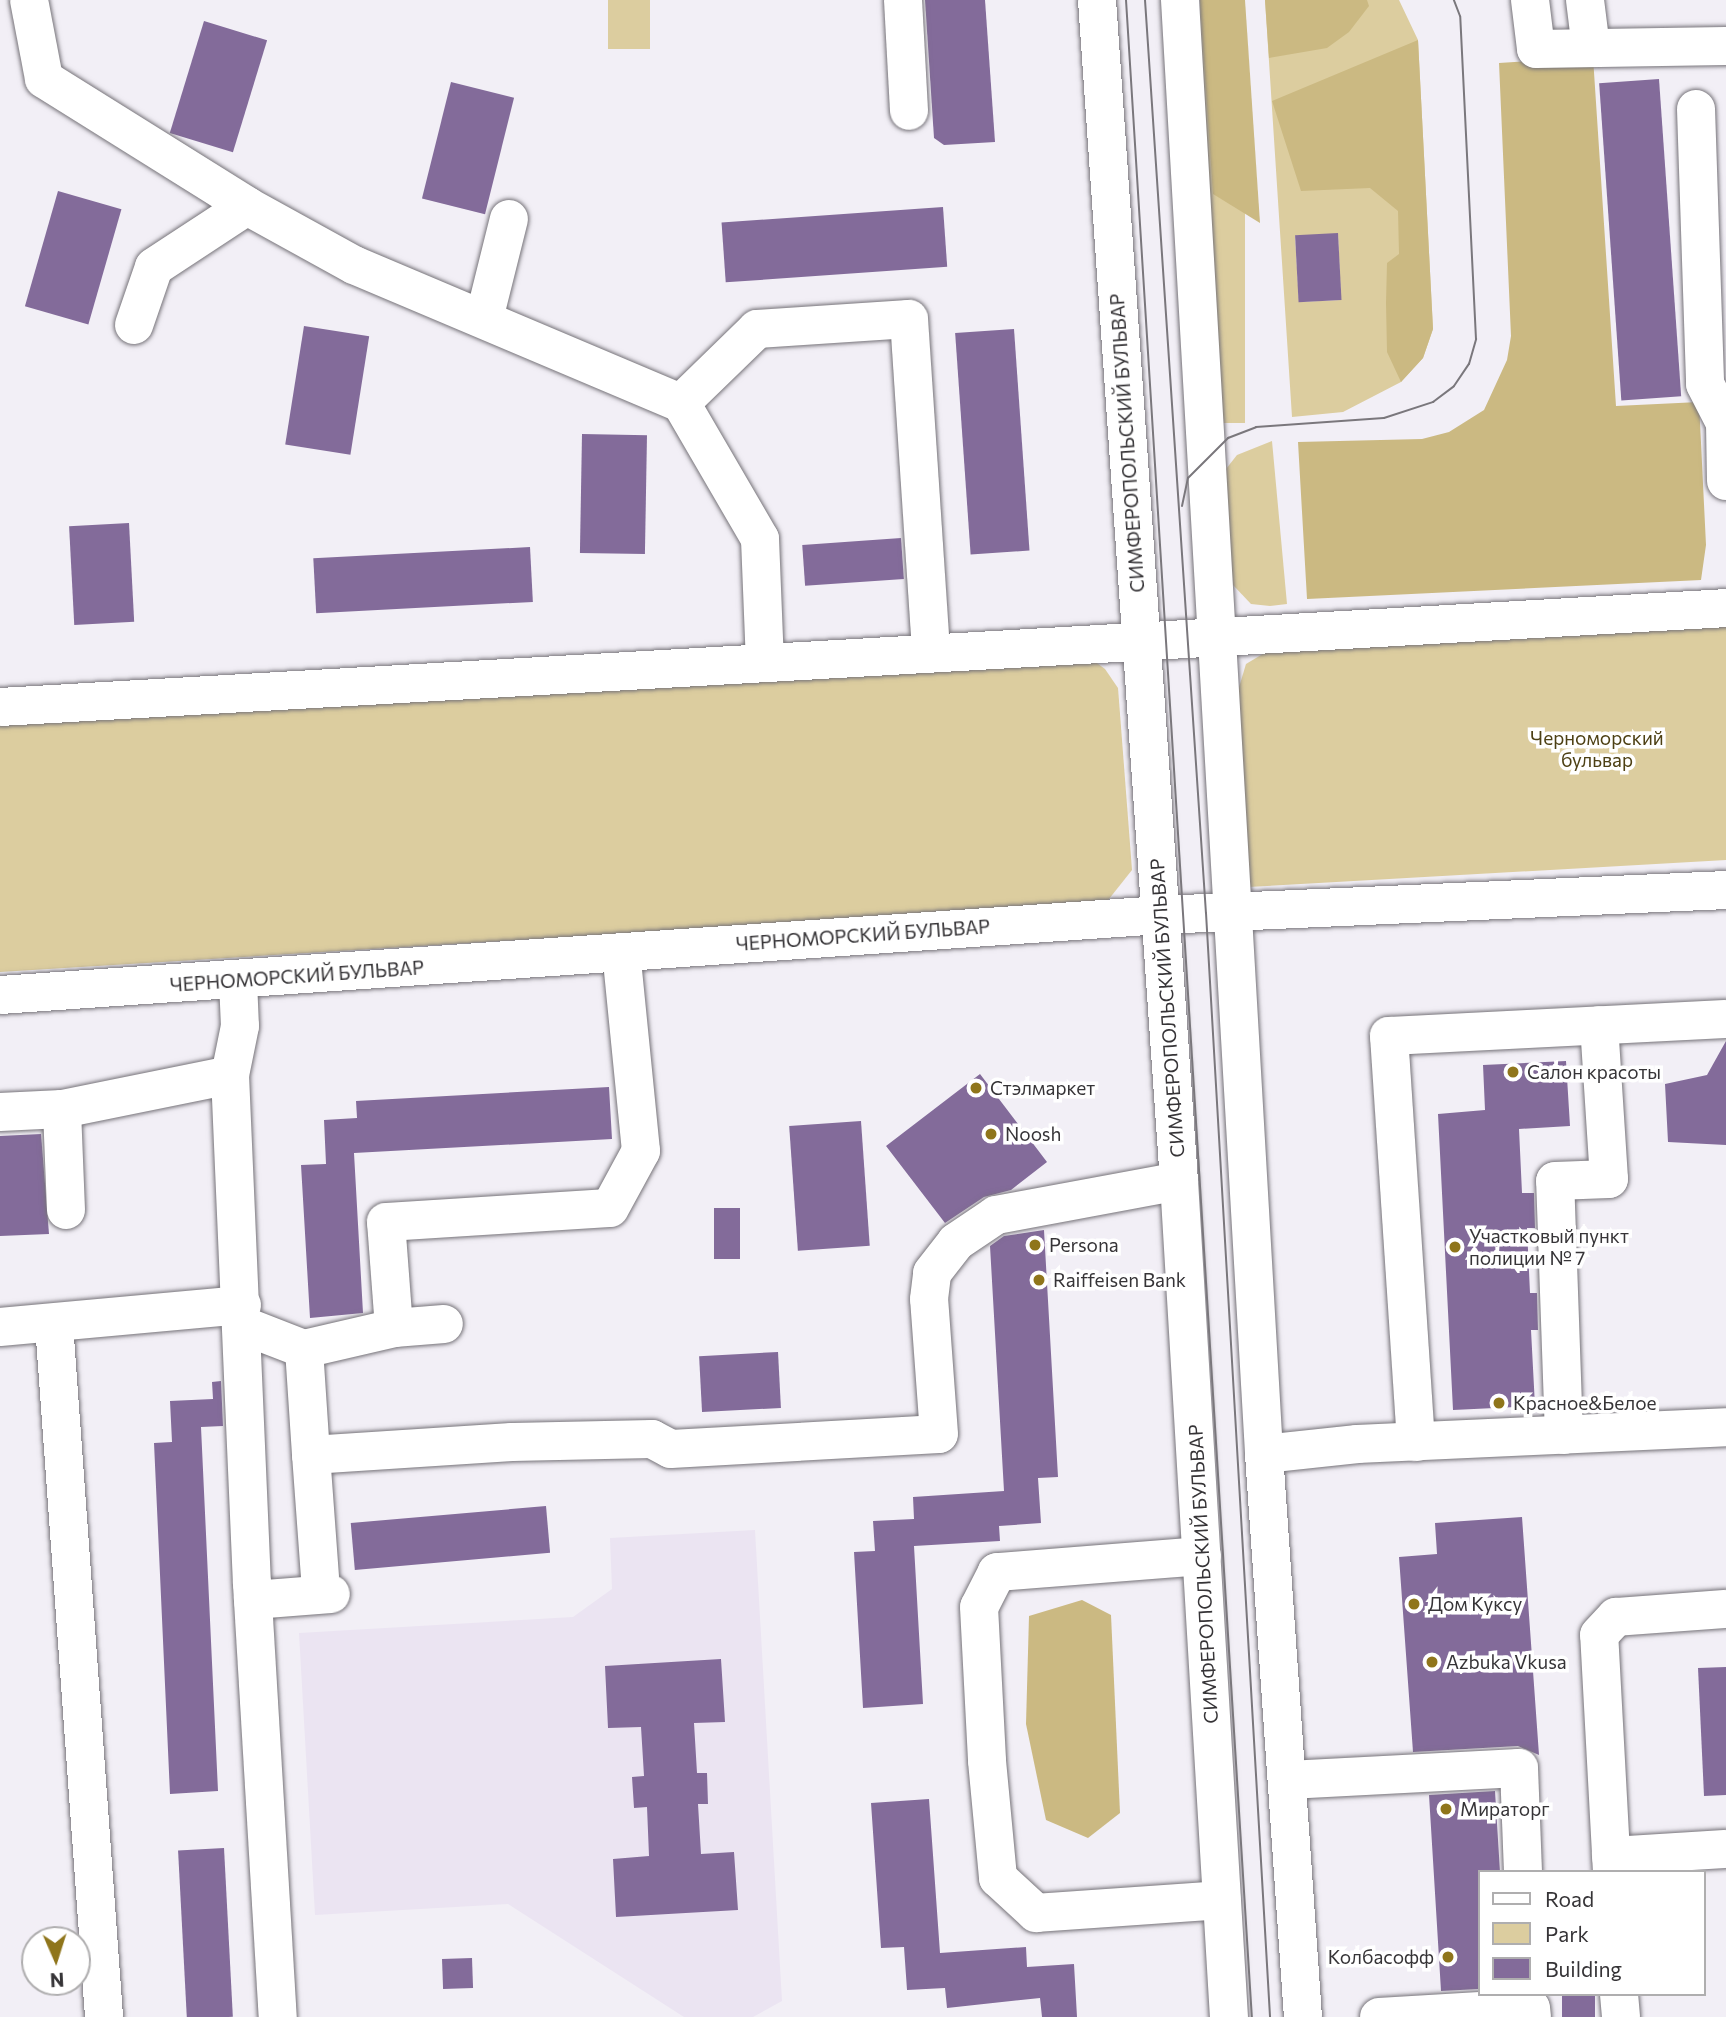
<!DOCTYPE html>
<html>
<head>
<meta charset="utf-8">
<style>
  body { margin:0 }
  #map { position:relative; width:1726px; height:2017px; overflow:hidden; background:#f2eff6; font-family:Commissioner,sans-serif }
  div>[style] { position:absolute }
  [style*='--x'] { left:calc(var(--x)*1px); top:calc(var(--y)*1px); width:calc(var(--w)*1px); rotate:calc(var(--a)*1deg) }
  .built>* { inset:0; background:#ebe4f2 }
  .green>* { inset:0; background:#dccd9f; transform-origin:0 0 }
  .forest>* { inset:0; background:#cbb982 }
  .building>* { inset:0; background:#836b9a; transform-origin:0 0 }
  .roads { filter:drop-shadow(0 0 2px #767379) drop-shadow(0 0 2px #767379) }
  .minor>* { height:38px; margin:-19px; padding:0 19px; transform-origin:19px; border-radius:19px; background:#fff }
  .major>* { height:38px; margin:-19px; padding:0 19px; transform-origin:19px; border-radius:19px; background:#fff }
  .tram>* { height:2px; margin:-1px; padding:0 1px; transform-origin:1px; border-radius:1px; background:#7a777c }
  .dots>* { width:19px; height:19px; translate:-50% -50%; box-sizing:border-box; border:4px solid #fff; border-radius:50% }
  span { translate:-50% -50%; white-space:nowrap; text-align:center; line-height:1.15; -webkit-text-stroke:7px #fff; paint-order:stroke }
  .street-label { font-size:19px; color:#363437 }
  .park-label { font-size:19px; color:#4d4014 }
  .poi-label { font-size:19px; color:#363437 }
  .left { translate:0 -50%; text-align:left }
  .right { translate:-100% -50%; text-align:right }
  .legend { position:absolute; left:1478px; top:1870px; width:228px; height:126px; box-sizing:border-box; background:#fff; border:2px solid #afaeaf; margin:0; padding:9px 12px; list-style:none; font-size:21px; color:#363437 }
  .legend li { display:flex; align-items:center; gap:14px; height:35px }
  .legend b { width:35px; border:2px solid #afaeaf }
  .north { position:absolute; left:21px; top:1926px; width:70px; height:70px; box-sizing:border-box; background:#fff; border:2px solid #afaeaf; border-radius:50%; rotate:177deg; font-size:19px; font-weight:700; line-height:28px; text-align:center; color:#363437 }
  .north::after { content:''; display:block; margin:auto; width:24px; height:32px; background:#8f751b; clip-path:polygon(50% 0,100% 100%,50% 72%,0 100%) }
</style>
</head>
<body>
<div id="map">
  <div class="built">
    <div style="clip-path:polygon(755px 1530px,782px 2001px,753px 2017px,684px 2017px,508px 1904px,315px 1915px,299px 1633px,573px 1617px,612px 1589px,610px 1538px)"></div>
  </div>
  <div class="green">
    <div style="left:608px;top:0;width:42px;height:49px"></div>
    <div style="left:1200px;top:0;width:45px;height:423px"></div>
    <div style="clip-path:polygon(evenodd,1265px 0,1399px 0,1418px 40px,1433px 329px,1423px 358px,1401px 382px,1343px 412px,1292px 417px,1265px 0,1338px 234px,1341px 300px,1299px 302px,1295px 236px,1338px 234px)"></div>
    <div style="clip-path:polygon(1272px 441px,1287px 604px,1270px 606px,1251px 604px,1233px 585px,1223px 488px,1226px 469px,1237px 455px)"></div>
    <div style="clip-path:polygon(1726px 623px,1726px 860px,1248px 887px,1237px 694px,1246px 664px,1266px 652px)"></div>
    <div style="clip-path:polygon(1082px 652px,1105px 669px,1118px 688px,1132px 870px,1105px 904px,0 972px,0 719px)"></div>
  </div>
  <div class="forest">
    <div style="clip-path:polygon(1200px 0,1245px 0,1260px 223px,1213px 194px)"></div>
    <div style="clip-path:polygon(1265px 0,1367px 0,1369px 6px,1349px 32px,1327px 48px,1269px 58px)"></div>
    <div style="clip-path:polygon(1418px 40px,1433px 329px,1423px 358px,1401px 382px,1387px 352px,1386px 303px,1387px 263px,1399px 254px,1398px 211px,1370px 188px,1301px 191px,1272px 101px)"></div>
    <div style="clip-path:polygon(1593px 57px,1616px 406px,1699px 402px,1706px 545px,1701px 580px,1307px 599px,1298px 442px,1422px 439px,1449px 432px,1484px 410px,1507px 360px,1511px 336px,1499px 63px)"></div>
    <div style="clip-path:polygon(1082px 1600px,1111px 1615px,1120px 1813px,1088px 1838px,1046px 1820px,1026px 1724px,1029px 1616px)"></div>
  </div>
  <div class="building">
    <div style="clip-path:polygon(925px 0,985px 0,995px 142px,944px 145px,934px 138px)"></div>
    <div style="left:204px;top:21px;width:66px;height:117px;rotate:17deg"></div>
    <div style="left:1659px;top:79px;width:318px;height:60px;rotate:86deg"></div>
    <div style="left:451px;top:82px;width:65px;height:120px;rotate:14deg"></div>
    <div style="left:58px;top:191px;width:66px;height:120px;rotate:16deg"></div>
    <div style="left:943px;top:207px;width:60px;height:222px;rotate:86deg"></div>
    <div style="left:1338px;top:233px;width:67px;height:43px;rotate:87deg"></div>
    <div style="left:304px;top:326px;width:66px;height:120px;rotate:9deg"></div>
    <div style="left:1014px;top:329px;width:222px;height:59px;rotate:86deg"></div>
    <div style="left:582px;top:434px;width:65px;height:119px;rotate:1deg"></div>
    <div style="left:129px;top:523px;width:99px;height:60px;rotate:87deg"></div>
    <div style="left:901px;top:538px;width:41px;height:99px;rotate:86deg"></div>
    <div style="left:530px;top:547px;width:55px;height:217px;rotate:87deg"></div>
    <div style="clip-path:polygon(1726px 1041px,1726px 1145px,1668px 1142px,1665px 1084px,1707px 1075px)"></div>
    <div style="clip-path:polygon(1566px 1061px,1570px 1126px,1519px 1129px,1522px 1193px,1534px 1193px,1535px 1228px,1527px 1228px,1530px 1293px,1537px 1293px,1538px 1330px,1531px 1330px,1535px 1406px,1453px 1410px,1438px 1114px,1485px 1110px,1483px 1065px)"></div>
    <div style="clip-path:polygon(980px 1074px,1047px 1162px,1011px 1190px,984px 1197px,945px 1223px,886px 1146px)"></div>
    <div style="clip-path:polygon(609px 1087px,612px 1139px,354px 1153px,363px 1313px,310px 1318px,301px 1165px,326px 1164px,324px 1120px,357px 1118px,356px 1101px)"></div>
    <div style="left:861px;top:1121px;width:125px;height:72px;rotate:86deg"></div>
    <div style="clip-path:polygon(41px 1134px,49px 1234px,0 1236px,0 1136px)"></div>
    <div style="left:714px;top:1208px;width:26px;height:51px"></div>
    <div style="clip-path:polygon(1044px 1230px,1058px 1477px,1038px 1478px,1041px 1523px,999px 1526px,1000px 1541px,914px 1546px,923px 1704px,863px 1708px,854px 1552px,875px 1551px,873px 1521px,914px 1519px,913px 1497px,1004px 1491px,990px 1246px,1004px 1236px)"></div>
    <div style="left:778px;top:1352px;width:56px;height:79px;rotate:87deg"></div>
    <div style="clip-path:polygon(221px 1381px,223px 1426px,201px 1427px,218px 1791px,170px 1794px,154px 1443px,172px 1442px,170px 1401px,213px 1399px,212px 1382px)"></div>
    <div style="left:546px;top:1506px;width:47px;height:196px;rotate:85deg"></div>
    <div style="clip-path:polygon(1522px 1517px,1539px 1755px,1518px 1746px,1413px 1752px,1399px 1557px,1437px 1554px,1435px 1523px)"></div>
    <div style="clip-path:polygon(721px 1659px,725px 1722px,694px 1723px,697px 1773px,707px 1773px,708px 1804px,698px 1804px,701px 1854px,734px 1852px,738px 1910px,616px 1917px,613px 1859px,649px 1856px,647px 1807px,634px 1808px,632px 1777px,644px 1776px,641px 1727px,608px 1728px,605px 1666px)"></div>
    <div style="clip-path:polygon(1726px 1667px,1726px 1795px,1704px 1796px,1698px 1668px)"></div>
    <div style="clip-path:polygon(1495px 1791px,1500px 1872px,1479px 1872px,1479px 1989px,1441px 1991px,1429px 1795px)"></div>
    <div style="clip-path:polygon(929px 1799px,940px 1953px,1026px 1947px,1027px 1967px,1074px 1964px,1077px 2017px,1042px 2017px,1040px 1998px,947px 2008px,945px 1988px,907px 1990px,904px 1947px,881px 1948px,871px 1803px)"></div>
    <div style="left:224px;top:1848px;width:169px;height:46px;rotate:87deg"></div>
    <div style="left:472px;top:1958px;width:30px;height:30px;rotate:88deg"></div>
    <div style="left:1562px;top:1994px;width:33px;height:23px"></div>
  </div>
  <div class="roads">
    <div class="minor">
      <div style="--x:29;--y:0;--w:80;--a:79.2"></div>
      <div style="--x:44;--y:79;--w:239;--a:32"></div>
      <div style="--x:247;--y:206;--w:122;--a:28.9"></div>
      <div style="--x:354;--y:265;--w:355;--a:22.9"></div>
      <div style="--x:681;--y:403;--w:157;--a:59.8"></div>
      <div style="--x:760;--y:539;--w:124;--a:87.7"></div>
      <div style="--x:903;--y:0;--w:111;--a:86.9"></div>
      <div style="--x:1530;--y:0;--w:49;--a:83"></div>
      <div style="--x:1536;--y:49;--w:190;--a:-0.9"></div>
      <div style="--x:1585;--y:0;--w:48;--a:82.9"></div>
      <div style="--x:1696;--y:109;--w:275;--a:88.1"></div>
      <div style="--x:1705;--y:384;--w:44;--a:62.9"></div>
      <div style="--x:1725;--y:423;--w:58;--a:89"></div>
      <div style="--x:484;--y:319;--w:103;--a:-76"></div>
      <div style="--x:134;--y:325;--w:61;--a:-71"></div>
      <div style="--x:154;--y:267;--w:111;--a:-33.3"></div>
      <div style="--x:681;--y:403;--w:106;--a:-44.2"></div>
      <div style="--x:757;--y:329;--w:152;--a:-3.8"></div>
      <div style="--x:909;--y:319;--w:335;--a:86.2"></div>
      <div style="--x:0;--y:707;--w:1729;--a:-3.28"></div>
      <div style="--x:238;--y:981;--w:45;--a:87.5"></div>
      <div style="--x:240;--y:1026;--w:50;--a:101.5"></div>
      <div style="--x:230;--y:1075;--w:509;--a:87.53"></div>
      <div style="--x:252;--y:1584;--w:434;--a:86.6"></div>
      <div style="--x:0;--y:995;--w:1164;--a:-3.94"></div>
      <div style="--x:1161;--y:915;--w:566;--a:-2.53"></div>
      <div style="--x:0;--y:1112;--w:62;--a:-2.8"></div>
      <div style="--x:66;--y:1210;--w:101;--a:-92.3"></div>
      <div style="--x:62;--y:1109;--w:171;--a:-11.4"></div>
      <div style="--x:54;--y:1324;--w:695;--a:85.87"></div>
      <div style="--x:242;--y:1325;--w:66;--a:21.2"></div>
      <div style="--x:304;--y:1349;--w:92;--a:-13.1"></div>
      <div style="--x:394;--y:1328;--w:50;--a:-4.6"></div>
      <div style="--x:0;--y:1327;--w:243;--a:-5.2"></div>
      <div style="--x:394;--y:1328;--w:106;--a:-94.3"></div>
      <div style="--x:386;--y:1222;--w:224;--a:-3.6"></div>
      <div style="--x:610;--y:1208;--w:65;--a:-61.5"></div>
      <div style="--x:641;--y:1151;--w:200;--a:-95.7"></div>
      <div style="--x:304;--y:1349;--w:106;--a:86.2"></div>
      <div style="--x:1564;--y:1435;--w:254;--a:-92"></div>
      <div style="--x:1555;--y:1181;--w:54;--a:-2.1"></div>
      <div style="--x:1609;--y:1179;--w:154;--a:-93.7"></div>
      <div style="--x:1416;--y:1442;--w:407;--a:-93.8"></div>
      <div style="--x:1389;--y:1036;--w:337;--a:-2.9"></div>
      <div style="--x:1264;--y:1454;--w:94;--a:-6.1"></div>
      <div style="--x:1357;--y:1444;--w:369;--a:-2.6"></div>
      <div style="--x:1202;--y:1556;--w:206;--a:175.5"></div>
      <div style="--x:997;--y:1572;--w:39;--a:117"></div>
      <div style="--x:979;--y:1607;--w:154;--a:87"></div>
      <div style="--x:987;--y:1761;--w:118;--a:84.6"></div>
      <div style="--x:998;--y:1878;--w:52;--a:42.6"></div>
      <div style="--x:1036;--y:1913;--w:186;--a:-4"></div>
      <div style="--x:320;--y:1577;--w:122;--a:-94.2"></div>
      <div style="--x:311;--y:1455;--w:201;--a:-3.7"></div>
      <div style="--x:512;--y:1442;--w:140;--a:-1.2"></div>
      <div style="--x:652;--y:1439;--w:21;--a:28"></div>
      <div style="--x:671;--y:1449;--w:268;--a:-3.2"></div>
      <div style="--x:939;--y:1434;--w:135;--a:-94.2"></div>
      <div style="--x:929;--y:1299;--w:26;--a:-83"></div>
      <div style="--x:932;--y:1273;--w:39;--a:-52"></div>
      <div style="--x:956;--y:1242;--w:48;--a:-34"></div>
      <div style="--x:996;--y:1215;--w:186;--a:-10.5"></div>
      <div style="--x:253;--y:1600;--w:78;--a:-4.4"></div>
      <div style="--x:1288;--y:1780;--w:231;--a:-3"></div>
      <div style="--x:1519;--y:1768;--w:104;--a:87.8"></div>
      <div style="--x:1611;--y:1856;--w:115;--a:-3.5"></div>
      <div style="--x:1612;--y:1872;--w:237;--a:-93.1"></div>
      <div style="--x:1599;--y:1635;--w:25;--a:-47"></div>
      <div style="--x:1616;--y:1617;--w:110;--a:-4.2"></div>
      <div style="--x:1619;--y:1994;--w:23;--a:85"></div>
      <div style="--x:1379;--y:2017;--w:152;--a:-3.4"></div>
      <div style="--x:1531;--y:2008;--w:9;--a:84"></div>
    </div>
    <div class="major">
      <div style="--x:1097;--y:0;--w:1184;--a:86.03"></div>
      <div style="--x:1179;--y:1181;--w:837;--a:86.58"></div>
      <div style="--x:1180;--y:0;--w:1456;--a:86.69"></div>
      <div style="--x:1264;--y:1454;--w:564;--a:86.04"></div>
    </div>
  </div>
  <div class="tram">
    <div style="--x:1126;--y:0;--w:2021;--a:86.43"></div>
    <div style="--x:1145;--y:0;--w:915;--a:86.18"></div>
    <div style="--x:1206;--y:913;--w:1106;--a:86.68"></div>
    <div style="--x:1182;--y:506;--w:29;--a:-78"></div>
    <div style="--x:1188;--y:478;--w:57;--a:-45"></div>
    <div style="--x:1228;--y:438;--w:30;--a:-21"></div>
    <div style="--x:1256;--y:427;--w:128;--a:-4"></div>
    <div style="--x:1384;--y:418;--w:52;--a:-18.1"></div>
    <div style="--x:1433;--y:402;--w:26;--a:-37"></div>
    <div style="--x:1454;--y:386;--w:27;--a:-56"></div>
    <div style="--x:1469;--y:364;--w:26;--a:-74"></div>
    <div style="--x:1476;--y:339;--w:323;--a:-92.8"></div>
    <div style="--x:1460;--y:16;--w:17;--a:-111"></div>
  </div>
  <div class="dots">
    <div style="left:1513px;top:1072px;background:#8f751b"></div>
    <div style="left:976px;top:1088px;background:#8f751b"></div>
    <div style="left:991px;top:1134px;background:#8f751b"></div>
    <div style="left:1035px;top:1245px;background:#8f751b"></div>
    <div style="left:1455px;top:1247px;background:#8f751b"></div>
    <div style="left:1039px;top:1280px;background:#8f751b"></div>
    <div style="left:1499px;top:1403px;background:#8f751b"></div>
    <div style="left:1414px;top:1604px;background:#8f751b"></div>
    <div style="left:1432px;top:1662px;background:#8f751b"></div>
    <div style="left:1446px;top:1809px;background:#8f751b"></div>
    <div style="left:1448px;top:1957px;background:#8f751b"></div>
  </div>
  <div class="street-label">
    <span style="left:1127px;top:443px;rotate:-94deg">СИМФЕРОПОЛЬСКИЙ БУЛЬВАР</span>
    <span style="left:863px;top:935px;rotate:-4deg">ЧЕРНОМОРСКИЙ БУЛЬВАР</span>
    <span style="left:297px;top:976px;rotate:-4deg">ЧЕРНОМОРСКИЙ БУЛЬВАР</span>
    <span style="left:1167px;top:1008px;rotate:-94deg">СИМФЕРОПОЛЬСКИЙ БУЛЬВАР</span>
    <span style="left:1203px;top:1574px;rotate:-93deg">СИМФЕРОПОЛЬСКИЙ БУЛЬВАР</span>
  </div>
  <div class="park-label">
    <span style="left:1597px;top:749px">Черноморский<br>бульвар</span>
  </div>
  <div class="poi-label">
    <span class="left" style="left:1527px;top:1072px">Салон красоты</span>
    <span class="left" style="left:990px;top:1088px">Стэлмаркет</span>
    <span class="left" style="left:1005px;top:1134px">Noosh</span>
    <span class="left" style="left:1469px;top:1247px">Участковый пункт<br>полиции № 7</span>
    <span class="left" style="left:1049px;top:1245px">Persona</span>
    <span class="left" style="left:1053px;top:1280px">Raiffeisen Bank</span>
    <span class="left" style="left:1513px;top:1403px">Красное&amp;Белое</span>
    <span class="left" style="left:1428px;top:1604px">Дом Куксу</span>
    <span class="left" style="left:1446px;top:1662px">Azbuka Vkusa</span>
    <span class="left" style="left:1460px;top:1809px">Мираторг</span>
    <span class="right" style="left:1434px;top:1957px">Колбасофф</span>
  </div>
  <ul class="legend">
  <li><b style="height:9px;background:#fff"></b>Road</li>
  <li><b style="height:19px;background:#dccd9f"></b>Park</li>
  <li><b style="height:19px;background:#836b9a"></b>Building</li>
  </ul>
  <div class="north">N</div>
</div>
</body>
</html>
